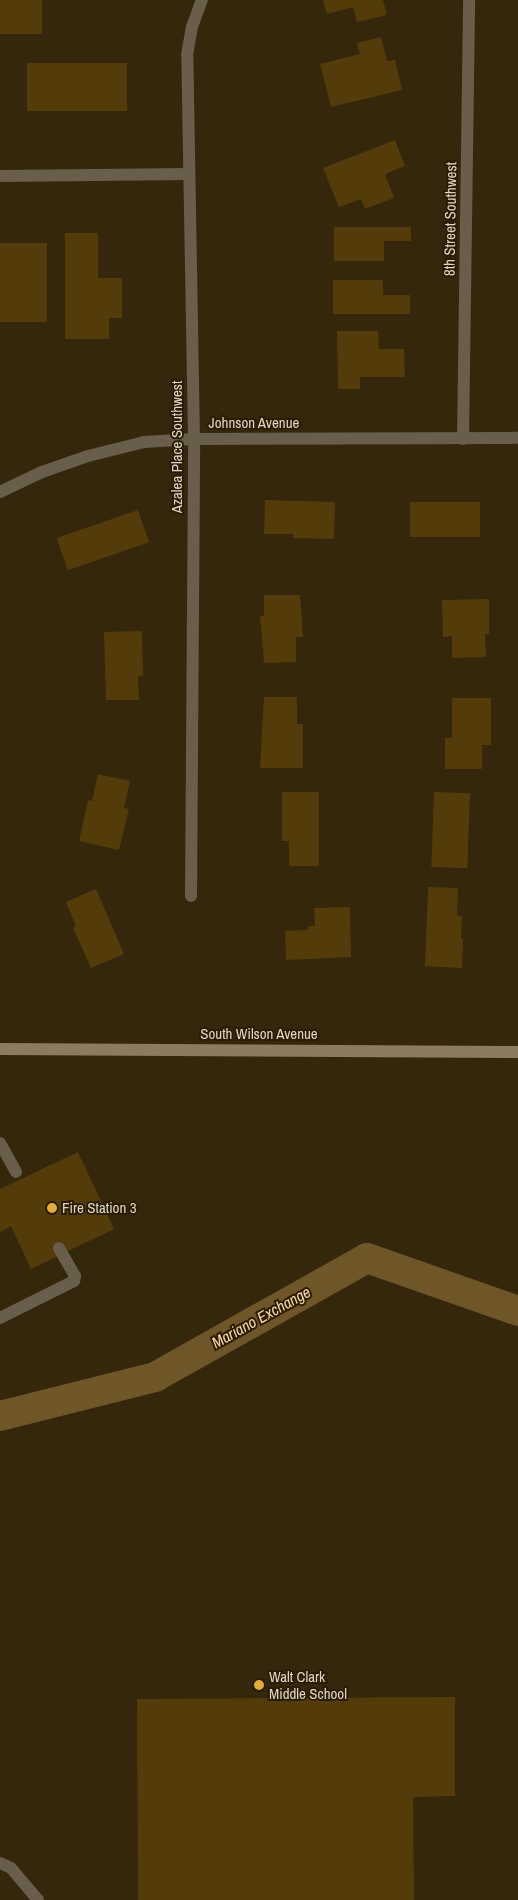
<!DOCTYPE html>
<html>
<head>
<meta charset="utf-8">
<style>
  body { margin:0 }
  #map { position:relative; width:518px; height:1900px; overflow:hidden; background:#34270c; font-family:"Archivo Narrow",sans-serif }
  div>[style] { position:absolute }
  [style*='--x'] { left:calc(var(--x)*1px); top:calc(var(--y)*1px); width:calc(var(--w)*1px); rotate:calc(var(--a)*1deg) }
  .canal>* { height:30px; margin:-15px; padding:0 15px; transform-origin:15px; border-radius:15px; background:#6e5628 }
  .building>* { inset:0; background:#533c0a; transform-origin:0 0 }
  .lane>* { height:12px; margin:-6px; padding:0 6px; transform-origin:6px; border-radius:6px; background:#685e4b }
  .street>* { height:12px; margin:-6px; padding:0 6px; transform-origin:6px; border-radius:6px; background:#685e4b }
  .secondary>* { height:12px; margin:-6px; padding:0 6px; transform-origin:6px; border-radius:6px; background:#8c7b5d }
  .dots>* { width:14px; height:14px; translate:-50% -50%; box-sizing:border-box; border:2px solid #2a1d03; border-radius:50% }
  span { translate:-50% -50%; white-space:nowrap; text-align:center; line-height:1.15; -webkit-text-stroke:4px #2a1d03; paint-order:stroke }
  .street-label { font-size:15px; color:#dfd6c7 }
  .poi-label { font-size:15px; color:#dfd6c7 }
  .left { translate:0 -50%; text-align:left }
  .water-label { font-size:16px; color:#f9daa1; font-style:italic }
</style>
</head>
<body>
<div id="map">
  <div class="canal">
    <div style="--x:0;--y:1416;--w:160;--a:-14.1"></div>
    <div style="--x:155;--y:1377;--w:243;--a:-29.3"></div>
    <div style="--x:367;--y:1258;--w:160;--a:19.3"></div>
  </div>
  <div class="building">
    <div style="left:0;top:0;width:42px;height:34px"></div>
    <div style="clip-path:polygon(323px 0,383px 0,387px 15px,357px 22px,353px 7px,327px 14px)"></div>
    <div style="clip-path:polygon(381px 37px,387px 61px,395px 60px,402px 90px,331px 107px,320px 64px,360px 54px,357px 43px)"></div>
    <div style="left:127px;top:63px;width:48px;height:100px;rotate:90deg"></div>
    <div style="clip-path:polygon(395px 140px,405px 166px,385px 174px,394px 198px,365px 209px,361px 199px,339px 207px,323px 168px)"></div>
    <div style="clip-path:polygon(334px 227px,411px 227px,411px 241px,384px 241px,384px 261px,334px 261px)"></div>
    <div style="clip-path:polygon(65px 233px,98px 233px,98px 278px,122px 278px,122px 318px,109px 318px,109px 339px,65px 339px)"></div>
    <div style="left:0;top:243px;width:47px;height:79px"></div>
    <div style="clip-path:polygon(333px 280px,383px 280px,383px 295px,410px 295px,410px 314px,333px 314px)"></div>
    <div style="clip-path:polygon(337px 331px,378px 331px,379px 349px,404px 349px,405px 377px,360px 377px,360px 389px,338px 389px)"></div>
    <div style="clip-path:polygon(265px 500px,335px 502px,334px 539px,293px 538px,293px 534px,264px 534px)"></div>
    <div style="left:410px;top:502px;width:70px;height:35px"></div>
    <div style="left:138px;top:510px;width:34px;height:86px;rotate:71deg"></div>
    <div style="clip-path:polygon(264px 595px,300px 595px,303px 637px,296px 637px,296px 662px,264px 663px,260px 616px,264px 616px)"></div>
    <div style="clip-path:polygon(489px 599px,489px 634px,485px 634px,486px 657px,452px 658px,452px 636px,443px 637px,442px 600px)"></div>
    <div style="clip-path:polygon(142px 631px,143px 676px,138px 676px,139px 700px,106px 700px,104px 632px)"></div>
    <div style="clip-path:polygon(264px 697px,297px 697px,297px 724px,303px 724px,303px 768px,260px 768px)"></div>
    <div style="clip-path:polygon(452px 698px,491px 698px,491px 745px,482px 745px,482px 769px,445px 769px,445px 738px,452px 738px)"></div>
    <div style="clip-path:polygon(98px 774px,130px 781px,124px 808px,129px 809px,119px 850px,79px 841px,88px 800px,92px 801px)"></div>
    <div style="clip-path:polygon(282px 792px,319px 792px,319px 866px,289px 866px,289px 841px,282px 841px)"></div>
    <div style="left:434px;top:792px;width:36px;height:75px;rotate:2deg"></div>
    <div style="clip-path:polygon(428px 887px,458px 888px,457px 916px,462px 916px,461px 939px,463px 939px,462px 968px,425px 966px)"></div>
    <div style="clip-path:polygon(96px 889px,124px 954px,91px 968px,73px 928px,76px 926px,66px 902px)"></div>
    <div style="clip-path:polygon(350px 907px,351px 957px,286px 960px,285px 931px,308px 930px,308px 926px,315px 926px,314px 908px)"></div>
    <div style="clip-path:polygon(78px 1152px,114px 1229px,31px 1269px,11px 1226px,0 1232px,0 1189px)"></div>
    <div style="clip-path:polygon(455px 1697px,455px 1796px,413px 1797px,414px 1900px,138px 1900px,137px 1699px)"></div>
  </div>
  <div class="lane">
    <div style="--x:0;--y:1143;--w:33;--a:61"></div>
    <div style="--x:0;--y:1318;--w:83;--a:-26.6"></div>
    <div style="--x:74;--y:1281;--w:5;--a:-79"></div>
    <div style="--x:75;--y:1276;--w:32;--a:-120"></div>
    <div style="--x:0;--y:1863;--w:12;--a:24"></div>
    <div style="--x:11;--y:1868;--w:42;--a:49.8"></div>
  </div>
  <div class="street">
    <div style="--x:0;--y:176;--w:189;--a:-0.6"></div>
    <div style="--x:463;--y:439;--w:439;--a:-89.2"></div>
    <div style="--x:0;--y:492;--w:47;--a:-25.5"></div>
    <div style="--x:42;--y:472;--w:49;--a:-19.2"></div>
    <div style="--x:88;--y:456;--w:58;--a:-14"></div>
    <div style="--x:144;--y:442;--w:50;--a:-3.4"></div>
    <div style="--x:194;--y:439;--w:324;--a:-0.2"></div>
    <div style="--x:191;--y:896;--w:457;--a:-89.6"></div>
    <div style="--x:194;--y:439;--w:384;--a:-91"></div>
    <div style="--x:187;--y:55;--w:28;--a:-80"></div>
    <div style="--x:192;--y:27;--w:29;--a:-70"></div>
  </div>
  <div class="secondary">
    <div style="--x:0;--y:1049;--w:518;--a:0.33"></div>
  </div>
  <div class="dots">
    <div style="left:52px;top:1208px;background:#e5ad35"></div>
    <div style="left:259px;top:1685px;background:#e5ad35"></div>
  </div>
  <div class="street-label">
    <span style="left:450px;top:219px;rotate:-89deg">8th Street Southwest</span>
    <span style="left:254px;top:423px">Johnson Avenue</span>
    <span style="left:177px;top:447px;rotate:-90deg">Azalea Place Southwest</span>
    <span style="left:259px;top:1034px">South Wilson Avenue</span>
  </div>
  <div class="poi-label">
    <span class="left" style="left:62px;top:1208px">Fire Station 3</span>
    <span class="left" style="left:269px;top:1685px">Walt Clark<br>Middle School</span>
  </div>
  <div class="water-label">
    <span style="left:261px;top:1317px;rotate:-29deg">Mariano Exchange</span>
  </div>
</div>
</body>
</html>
